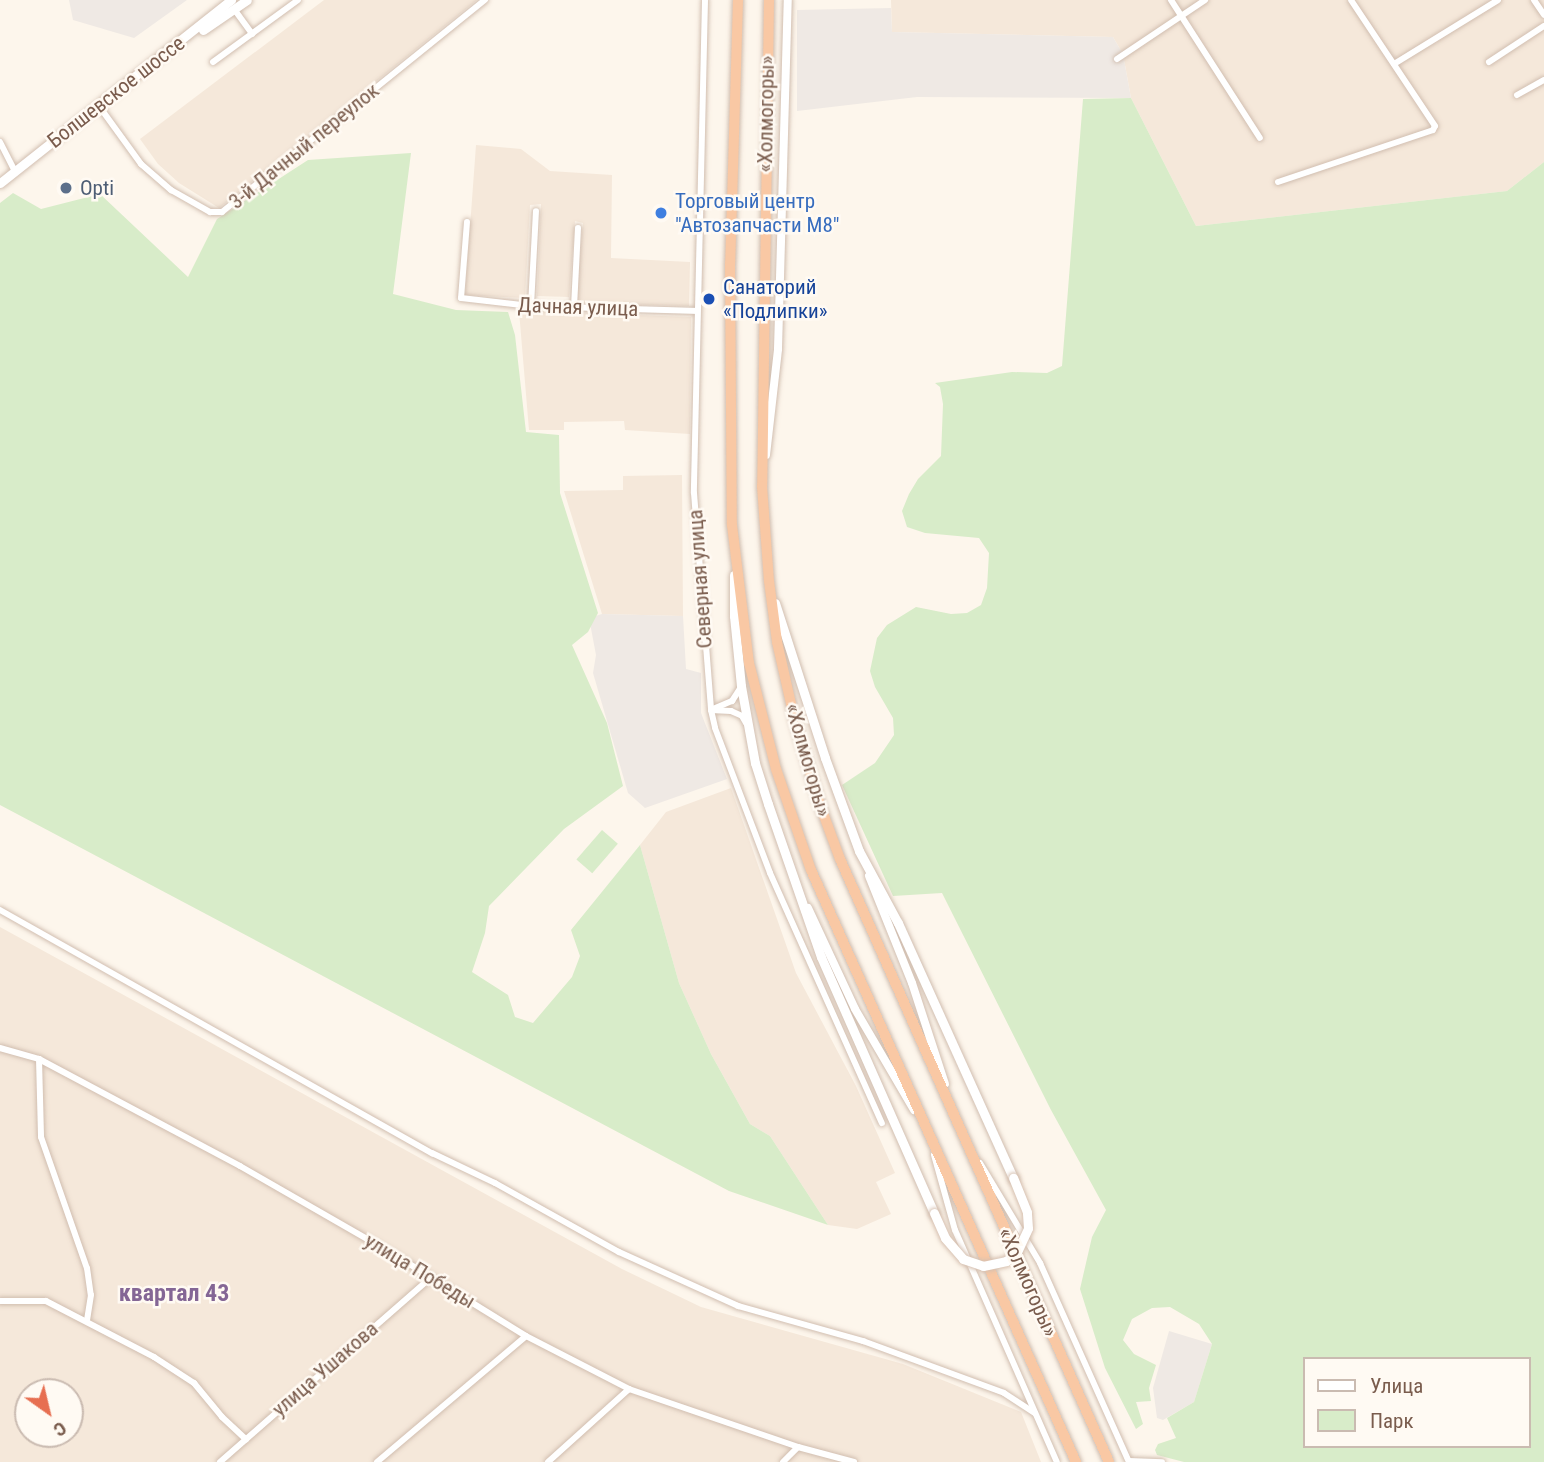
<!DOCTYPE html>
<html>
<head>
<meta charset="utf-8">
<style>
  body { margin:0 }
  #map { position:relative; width:1544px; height:1462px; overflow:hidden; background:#fdf6ec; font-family:"Roboto Condensed",sans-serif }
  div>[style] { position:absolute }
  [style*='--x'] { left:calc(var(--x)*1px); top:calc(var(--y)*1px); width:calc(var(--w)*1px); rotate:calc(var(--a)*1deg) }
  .residential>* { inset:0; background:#f5e8da }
  .industrial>* { inset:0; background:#efe9e4 }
  .green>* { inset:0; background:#d8ecc9; transform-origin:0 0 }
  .roads { filter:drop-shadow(0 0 2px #d1beb0) drop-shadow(0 0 2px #d1beb0) }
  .minor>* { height:6px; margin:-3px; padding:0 3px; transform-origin:3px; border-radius:3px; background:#fff }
  .tertiary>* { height:8px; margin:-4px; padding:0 4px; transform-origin:4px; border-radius:4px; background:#fff }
  .secondary>* { height:9px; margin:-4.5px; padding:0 4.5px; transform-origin:4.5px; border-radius:4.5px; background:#fff }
  .trunk>* { height:10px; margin:-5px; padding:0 5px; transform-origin:5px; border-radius:5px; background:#f9c8a4 }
  .bridges { filter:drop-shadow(0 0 2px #d6c0b0) drop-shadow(0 0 2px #d6c0b0) }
  .secondary-bridge>* { height:9px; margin:-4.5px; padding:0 4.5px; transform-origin:4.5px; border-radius:4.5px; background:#fff }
  .dots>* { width:19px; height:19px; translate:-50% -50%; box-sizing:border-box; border:4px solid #fffaf3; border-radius:50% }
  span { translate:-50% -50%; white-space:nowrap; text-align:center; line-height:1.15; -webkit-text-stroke:5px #fffaf3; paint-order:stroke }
  .street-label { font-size:21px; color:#7a5c4d }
  .service-label { font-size:21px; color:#4e5e75 }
  .left { translate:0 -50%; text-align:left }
  .shop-label { font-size:21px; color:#366cbe }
  .transit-label { font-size:21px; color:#164399 }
  .quarter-label { font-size:24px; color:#846695; font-weight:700 }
  .legend { position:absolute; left:1303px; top:1357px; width:228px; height:91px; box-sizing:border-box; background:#fffaf3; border:2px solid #cabbb1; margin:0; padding:9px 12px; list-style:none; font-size:21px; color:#7a5c4d }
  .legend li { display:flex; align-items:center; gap:14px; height:35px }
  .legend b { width:35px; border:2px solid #cabbb1 }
  .north { position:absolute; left:14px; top:1378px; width:70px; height:70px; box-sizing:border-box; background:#fffaf3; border:2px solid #cabbb1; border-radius:50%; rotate:146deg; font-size:19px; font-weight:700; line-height:28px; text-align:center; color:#7a5c4d }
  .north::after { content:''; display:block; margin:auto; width:24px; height:32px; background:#e76f51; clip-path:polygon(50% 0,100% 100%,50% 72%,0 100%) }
</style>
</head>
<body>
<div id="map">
  <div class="residential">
    <div style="clip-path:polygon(324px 0,477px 0,219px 208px,179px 183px,158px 164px,140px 139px)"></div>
    <div style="clip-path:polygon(891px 0,1544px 0,1544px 162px,1507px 191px,1196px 226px,1131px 98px,1123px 54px,1113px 37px,892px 32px)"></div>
    <div style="clip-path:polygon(476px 145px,521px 149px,550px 171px,612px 175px,611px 258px,690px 262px,689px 306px,576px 303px,583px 223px,575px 221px,569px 297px,537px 296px,541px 204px,530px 205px,525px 298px,465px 295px)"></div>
    <div style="clip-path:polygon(519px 311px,691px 317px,690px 434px,625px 430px,624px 421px,564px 422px,564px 430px,529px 430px)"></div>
    <div style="clip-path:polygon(682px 475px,683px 616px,602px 614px,564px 491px,623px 490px,623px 476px)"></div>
    <div style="clip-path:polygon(731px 788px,796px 973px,856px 1086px,895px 1173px,876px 1182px,891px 1214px,857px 1229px,828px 1225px,770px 1136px,750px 1124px,711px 1054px,679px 983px,640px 845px,666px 812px)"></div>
    <div style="clip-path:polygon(evenodd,0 927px,622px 1269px,701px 1307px,903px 1364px,1021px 1412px,1041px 1462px,0 1462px,0 927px,28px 1392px,70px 1392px,70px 1434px,28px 1434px,28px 1392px)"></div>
  </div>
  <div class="industrial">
    <div style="clip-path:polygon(69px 0,187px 0,134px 38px,73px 20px)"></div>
    <div style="clip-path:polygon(891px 8px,892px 32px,1113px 37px,1123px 54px,1131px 98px,917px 97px,797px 111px,797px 10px)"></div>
    <div style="clip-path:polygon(602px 614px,683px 616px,686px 669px,701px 673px,701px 713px,727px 779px,645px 808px,628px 793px,593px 673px,596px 655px,589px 618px)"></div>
    <div style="clip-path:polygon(1169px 1331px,1212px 1344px,1194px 1402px,1163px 1420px,1157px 1418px,1153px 1388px)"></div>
  </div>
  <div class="green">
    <div style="clip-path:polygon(evenodd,1131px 98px,1196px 226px,1507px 191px,1544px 162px,1544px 1462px,1184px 1462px,1157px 1455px,1155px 1450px,1158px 1444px,1176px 1438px,1167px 1418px,1194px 1402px,1212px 1344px,1199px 1324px,1170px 1307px,1152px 1308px,1132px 1319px,1123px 1340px,1134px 1354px,1156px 1365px,1149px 1388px,1151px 1401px,1136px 1402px,1143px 1424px,1136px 1429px,1105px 1368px,1080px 1289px,1092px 1237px,1106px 1210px,1051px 1110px,942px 893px,893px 896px,842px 785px,875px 763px,894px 735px,893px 718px,875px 687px,870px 671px,877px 638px,887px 625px,916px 607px,951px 614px,967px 613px,981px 605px,987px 588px,989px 553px,979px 538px,925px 533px,907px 527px,902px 511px,909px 494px,918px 479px,941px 456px,943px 404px,940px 387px,935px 383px,1012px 372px,1047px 373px,1062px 366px,1083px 99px,1131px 98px,1304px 1359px,1528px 1359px,1528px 1446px,1304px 1446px,1304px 1359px)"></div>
    <div style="clip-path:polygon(411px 153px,393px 294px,456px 310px,508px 312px,515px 335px,526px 432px,559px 435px,560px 493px,598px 613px,588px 632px,572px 645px,607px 723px,623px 786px,564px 829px,489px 906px,485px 933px,472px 972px,508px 995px,515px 1017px,533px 1023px,572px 977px,580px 956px,571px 930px,640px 845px,679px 983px,711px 1054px,750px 1124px,770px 1136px,828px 1225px,729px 1191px,0 805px,0 203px,13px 193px,41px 209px,100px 194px,188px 277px,217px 219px,308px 160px)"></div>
    <div style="left:602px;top:830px;width:21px;height:39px;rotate:41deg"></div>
  </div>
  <div class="roads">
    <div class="minor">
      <div style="--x:705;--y:0;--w:493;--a:91.3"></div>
      <div style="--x:694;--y:493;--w:218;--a:85.5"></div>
      <div style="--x:711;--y:710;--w:18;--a:77"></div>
      <div style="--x:715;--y:728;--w:155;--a:69.2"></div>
      <div style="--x:770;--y:873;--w:274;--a:65.9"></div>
      <div style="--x:1171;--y:0;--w:164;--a:57.2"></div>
      <div style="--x:1534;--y:0;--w:18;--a:56"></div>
      <div style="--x:234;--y:9;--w:31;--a:54"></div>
      <div style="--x:1117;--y:59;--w:106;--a:-33.8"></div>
      <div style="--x:213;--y:62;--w:105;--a:-36.1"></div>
      <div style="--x:1489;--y:62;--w:66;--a:-33.2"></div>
      <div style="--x:1394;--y:64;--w:122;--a:-31.6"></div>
      <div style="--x:1517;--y:95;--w:31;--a:-29"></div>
      <div style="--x:99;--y:106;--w:72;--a:54.1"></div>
      <div style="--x:141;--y:164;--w:40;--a:41"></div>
      <div style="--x:171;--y:190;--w:45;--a:29.4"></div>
      <div style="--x:210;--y:212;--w:12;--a:0"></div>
      <div style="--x:222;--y:212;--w:338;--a:-38.9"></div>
      <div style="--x:0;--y:142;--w:33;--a:63"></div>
      <div style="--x:1278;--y:182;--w:163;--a:-18.5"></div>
      <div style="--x:1433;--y:130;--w:4;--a:-63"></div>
      <div style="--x:1435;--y:126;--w:151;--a:-123.7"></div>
      <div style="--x:467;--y:222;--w:76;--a:94.5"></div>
      <div style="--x:461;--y:298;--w:70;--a:6.5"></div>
      <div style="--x:531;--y:306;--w:165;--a:1.7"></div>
      <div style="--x:531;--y:306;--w:95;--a:-87"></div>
      <div style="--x:574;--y:307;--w:79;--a:-87.1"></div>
      <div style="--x:713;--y:709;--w:21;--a:-23"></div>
      <div style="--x:732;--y:701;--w:17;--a:-57"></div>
      <div style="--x:711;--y:710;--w:20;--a:3"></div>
      <div style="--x:731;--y:711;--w:12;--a:24"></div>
      <div style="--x:742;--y:716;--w:8;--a:60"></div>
      <div style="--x:0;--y:910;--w:496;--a:29.4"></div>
      <div style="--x:432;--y:1153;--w:70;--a:25.5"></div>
      <div style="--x:495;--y:1183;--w:142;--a:29.1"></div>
      <div style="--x:619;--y:1252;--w:131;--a:24.4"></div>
      <div style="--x:738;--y:1306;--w:130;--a:15.6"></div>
      <div style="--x:863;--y:1341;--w:150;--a:20.2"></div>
      <div style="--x:1004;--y:1393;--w:37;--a:33"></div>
      <div style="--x:0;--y:1048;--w:41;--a:15.8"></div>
      <div style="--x:39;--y:1059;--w:228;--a:28"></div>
      <div style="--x:240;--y:1166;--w:182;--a:29.9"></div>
      <div style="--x:398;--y:1257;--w:150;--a:31.7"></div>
      <div style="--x:526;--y:1336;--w:116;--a:27.2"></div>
      <div style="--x:629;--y:1389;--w:179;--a:18.9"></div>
      <div style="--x:798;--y:1447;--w:58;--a:15"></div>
      <div style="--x:39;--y:1059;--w:78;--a:88.5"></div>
      <div style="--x:41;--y:1137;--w:139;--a:70.7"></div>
      <div style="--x:87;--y:1268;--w:27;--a:82"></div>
      <div style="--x:91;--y:1295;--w:25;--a:99"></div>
      <div style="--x:934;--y:1155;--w:78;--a:74.4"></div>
      <div style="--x:955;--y:1230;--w:253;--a:66.3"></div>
      <div style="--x:980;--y:1163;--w:117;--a:59"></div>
      <div style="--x:1040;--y:1263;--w:218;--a:65.9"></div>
      <div style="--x:0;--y:1301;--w:46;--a:0"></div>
      <div style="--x:46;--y:1301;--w:122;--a:27.4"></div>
      <div style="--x:154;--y:1357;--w:48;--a:33"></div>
      <div style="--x:194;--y:1383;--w:44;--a:50.5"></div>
      <div style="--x:222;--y:1417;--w:33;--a:43"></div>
      <div style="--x:1129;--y:1461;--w:33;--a:2"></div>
      <div style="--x:220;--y:1462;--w:281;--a:-41.2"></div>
      <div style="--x:377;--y:1462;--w:195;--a:-40.2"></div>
      <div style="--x:548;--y:1462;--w:109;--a:-42"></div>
      <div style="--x:783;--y:1462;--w:21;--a:-45"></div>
    </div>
    <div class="tertiary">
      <div style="--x:766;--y:455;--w:107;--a:-83.5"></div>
      <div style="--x:778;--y:349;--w:349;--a:-88.4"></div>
      <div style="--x:869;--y:876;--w:115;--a:68.1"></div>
      <div style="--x:912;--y:983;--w:106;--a:71.9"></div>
      <div style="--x:808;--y:908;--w:111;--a:65"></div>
      <div style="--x:855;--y:1009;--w:117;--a:59.7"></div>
    </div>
    <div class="secondary">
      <div style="--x:203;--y:30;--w:53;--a:-34.3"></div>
      <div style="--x:0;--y:183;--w:295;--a:-38.4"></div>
      <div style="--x:734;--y:575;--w:41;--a:90"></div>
      <div style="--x:734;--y:616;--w:70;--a:84.3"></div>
      <div style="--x:741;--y:686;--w:78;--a:79.7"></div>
      <div style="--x:755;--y:763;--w:43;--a:72.4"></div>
      <div style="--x:768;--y:804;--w:162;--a:70.9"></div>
      <div style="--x:821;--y:957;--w:280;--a:66.2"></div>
      <div style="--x:775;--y:603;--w:163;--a:72.1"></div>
      <div style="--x:825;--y:758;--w:99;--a:69.9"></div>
      <div style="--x:859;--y:851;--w:82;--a:61.6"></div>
      <div style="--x:898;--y:923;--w:280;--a:65.7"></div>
    </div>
    <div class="trunk">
      <div style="--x:738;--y:0;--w:264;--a:91.7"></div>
      <div style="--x:730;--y:264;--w:261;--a:89.6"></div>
      <div style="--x:732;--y:525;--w:139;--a:83"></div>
      <div style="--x:749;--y:663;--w:109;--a:75.7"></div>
      <div style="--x:776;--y:769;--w:107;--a:70.9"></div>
      <div style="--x:811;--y:870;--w:649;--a:65.89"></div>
      <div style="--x:769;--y:0;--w:486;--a:90.8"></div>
      <div style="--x:762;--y:486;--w:95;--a:85.8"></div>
      <div style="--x:769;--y:581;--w:62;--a:82.5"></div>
      <div style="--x:777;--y:642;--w:81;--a:77.2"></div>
      <div style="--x:795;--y:721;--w:88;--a:73.4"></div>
      <div style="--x:820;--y:805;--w:58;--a:69.7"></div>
      <div style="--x:840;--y:859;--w:660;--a:65.96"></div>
    </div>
  </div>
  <div class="bridges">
    <div class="secondary-bridge">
      <div style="--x:934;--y:1213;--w:27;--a:66"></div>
      <div style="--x:945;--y:1238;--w:28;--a:49"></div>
      <div style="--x:963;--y:1259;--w:21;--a:19"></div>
      <div style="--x:983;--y:1266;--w:24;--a:-12"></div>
      <div style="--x:1006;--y:1261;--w:14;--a:-39"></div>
      <div style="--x:1017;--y:1252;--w:26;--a:-65"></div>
      <div style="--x:1028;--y:1228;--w:16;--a:-94"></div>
      <div style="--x:1027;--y:1212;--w:37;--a:-112"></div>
    </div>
  </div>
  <div class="dots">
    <div style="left:66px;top:188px;background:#5c6f8a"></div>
    <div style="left:661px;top:213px;background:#3f7fe0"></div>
    <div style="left:709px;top:299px;background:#1a4fb4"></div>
  </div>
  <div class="street-label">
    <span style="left:116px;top:92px;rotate:-38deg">Болшевское шоссе</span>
    <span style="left:766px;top:114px;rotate:-89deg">«Холмогоры»</span>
    <span style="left:304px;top:146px;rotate:-39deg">3-й Дачный переулок</span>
    <span style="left:578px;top:307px;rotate:2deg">Дачная улица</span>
    <span style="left:700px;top:579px;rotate:-94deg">Северная улица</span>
    <span style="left:808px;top:760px;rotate:74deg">«Холмогоры»</span>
    <span style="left:420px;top:1271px;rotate:31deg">улица Победы</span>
    <span style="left:1028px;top:1282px;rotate:66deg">«Холмогоры»</span>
    <span style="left:325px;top:1369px;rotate:-41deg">улица Ушакова</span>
  </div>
  <div class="service-label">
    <span class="left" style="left:80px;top:188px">Opti</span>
  </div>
  <div class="shop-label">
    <span class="left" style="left:675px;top:213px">Торговый центр<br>"Автозапчасти М8"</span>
  </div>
  <div class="transit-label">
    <span class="left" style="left:723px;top:299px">Санаторий<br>«Подлипки»</span>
  </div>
  <div class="quarter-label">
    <span style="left:174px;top:1294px">квартал 43</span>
  </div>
  <ul class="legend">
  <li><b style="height:9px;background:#fff"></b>Улица</li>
  <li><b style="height:19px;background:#d8ecc9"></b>Парк</li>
  </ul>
  <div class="north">С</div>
</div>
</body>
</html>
